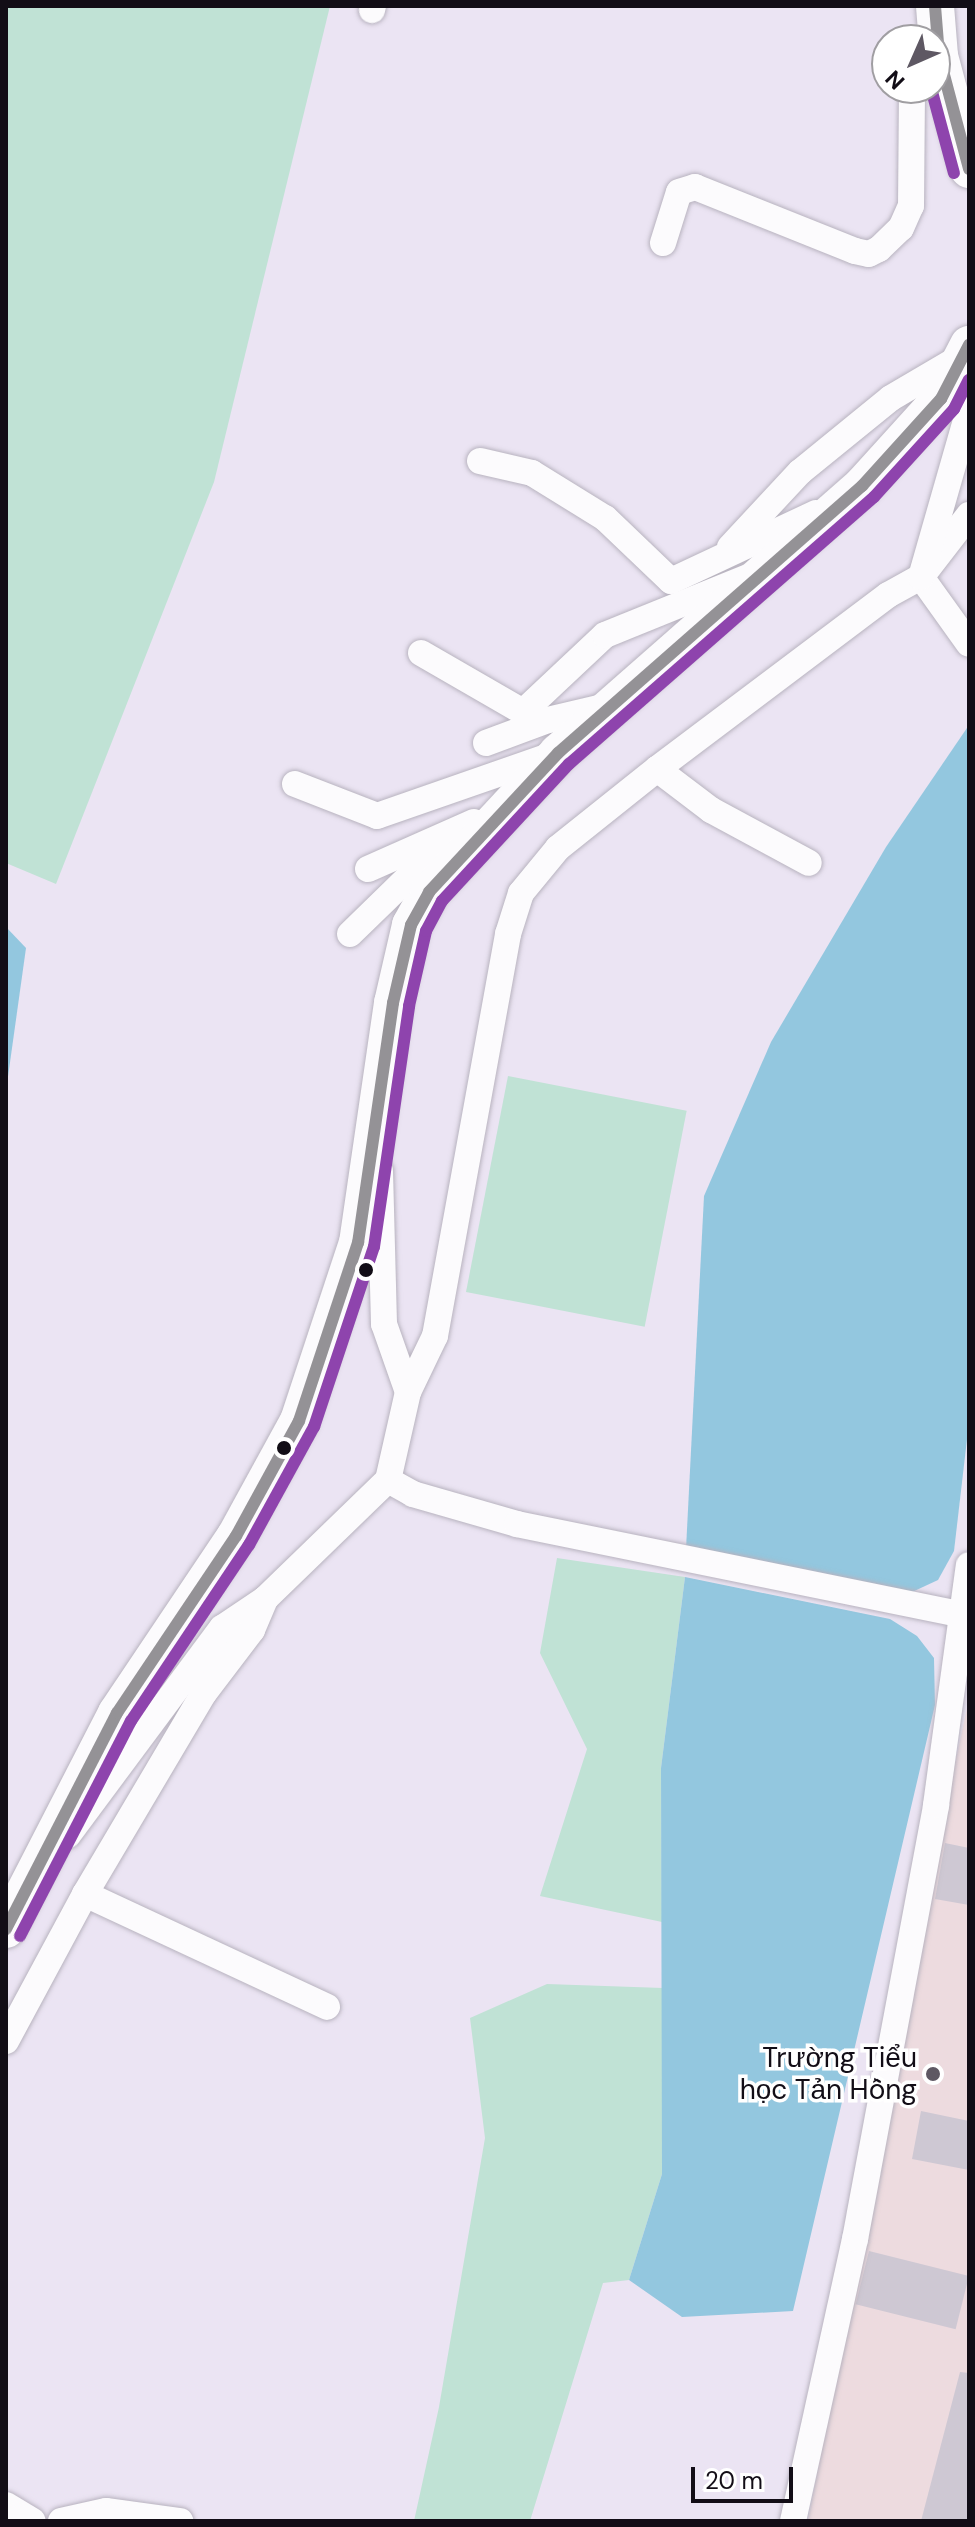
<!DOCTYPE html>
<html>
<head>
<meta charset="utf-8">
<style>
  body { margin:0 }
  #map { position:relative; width:975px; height:2527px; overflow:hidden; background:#ebe4f3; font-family:"DM Sans",sans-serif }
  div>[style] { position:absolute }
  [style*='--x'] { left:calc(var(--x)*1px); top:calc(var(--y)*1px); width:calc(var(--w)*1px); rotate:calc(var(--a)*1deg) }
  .education>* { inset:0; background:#eddbdf }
  .green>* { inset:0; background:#c0e2d5; transform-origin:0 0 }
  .water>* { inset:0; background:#93c7df }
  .building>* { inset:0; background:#cec8d3; transform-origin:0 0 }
  .roads { filter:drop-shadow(0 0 2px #b8b3bf) drop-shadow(0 0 2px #b8b3bf) }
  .minor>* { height:26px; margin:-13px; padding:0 13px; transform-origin:13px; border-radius:13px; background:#fcfbfd }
  .secondary>* { height:38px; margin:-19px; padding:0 19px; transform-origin:19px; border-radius:19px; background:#fcfbfd }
  .bus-1>* { height:12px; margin:-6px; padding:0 6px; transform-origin:6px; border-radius:6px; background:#949296 }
  .bus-2>* { height:12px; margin:-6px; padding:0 6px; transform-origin:6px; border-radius:6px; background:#8e44ad }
  .dots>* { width:22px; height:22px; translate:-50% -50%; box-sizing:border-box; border:4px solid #fff; border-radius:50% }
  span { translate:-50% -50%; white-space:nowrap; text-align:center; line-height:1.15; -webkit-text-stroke:7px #fff; paint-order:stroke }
  .poi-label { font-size:28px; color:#120d16 }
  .right { translate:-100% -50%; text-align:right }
  .frame { position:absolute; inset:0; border:8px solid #120d16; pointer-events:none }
  .north { position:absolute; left:871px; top:24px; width:80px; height:80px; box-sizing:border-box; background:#fff; border:2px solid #a09ea2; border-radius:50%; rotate:225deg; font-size:22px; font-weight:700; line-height:32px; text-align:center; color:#120d16 }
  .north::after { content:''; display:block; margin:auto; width:28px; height:36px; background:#5e5863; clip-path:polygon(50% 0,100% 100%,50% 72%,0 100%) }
  .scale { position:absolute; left:691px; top:2467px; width:102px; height:36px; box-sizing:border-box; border:4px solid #120d16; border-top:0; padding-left:10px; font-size:24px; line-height:28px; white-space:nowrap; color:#120d16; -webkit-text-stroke:6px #fff; paint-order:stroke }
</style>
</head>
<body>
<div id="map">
  <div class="education">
    <div style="clip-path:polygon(969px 1699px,969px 2521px,808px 2521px,942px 1823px)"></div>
  </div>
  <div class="green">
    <div style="clip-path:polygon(6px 6px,330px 6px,214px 482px,56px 884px,6px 863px)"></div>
    <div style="left:508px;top:1076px;width:182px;height:220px;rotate:11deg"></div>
    <div style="clip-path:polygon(557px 1558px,685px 1577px,661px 1768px,662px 1922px,540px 1896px,587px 1749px,540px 1653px)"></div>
    <div style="clip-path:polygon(547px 1984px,663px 1988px,662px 2174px,629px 2280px,603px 2283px,530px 2521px,414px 2521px,439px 2407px,485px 2138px,470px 2018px)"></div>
  </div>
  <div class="water">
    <div style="clip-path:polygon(969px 725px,969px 1422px,954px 1551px,938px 1580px,910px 1593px,686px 1549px,704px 1196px,771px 1042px,886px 847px)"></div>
    <div style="clip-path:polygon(6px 927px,26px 948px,6px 1091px)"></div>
    <div style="clip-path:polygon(685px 1577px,890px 1619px,917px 1636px,934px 1658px,935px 1705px,793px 2311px,682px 2317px,629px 2280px,662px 2174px,661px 1768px)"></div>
  </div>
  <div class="building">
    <div style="clip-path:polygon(945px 1843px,969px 1848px,969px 1905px,935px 1899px)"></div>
    <div style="clip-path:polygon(921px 2111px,969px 2121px,969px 2170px,912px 2159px)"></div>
    <div style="left:869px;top:2251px;width:103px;height:55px;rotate:14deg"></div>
    <div style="clip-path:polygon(960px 2372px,969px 2373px,969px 2521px,921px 2521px)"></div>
  </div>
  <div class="roads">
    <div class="minor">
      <div style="--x:372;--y:10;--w:4;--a:-76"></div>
      <div style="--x:663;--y:243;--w:53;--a:-72.6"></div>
      <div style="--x:679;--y:192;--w:17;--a:-17"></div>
      <div style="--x:695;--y:187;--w:172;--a:21.8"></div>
      <div style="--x:855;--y:251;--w:14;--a:12"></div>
      <div style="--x:869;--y:254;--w:11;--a:-27"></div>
      <div style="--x:879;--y:249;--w:30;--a:-44"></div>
      <div style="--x:901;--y:228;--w:24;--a:-66"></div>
      <div style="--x:911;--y:206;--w:118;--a:-89.5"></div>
      <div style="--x:480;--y:461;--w:53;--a:13"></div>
      <div style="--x:532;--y:473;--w:86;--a:31.7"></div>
      <div style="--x:605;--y:518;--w:91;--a:43.7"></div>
      <div style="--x:671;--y:581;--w:160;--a:-25.1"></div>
      <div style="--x:969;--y:515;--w:78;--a:127.7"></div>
      <div style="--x:921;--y:577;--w:82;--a:54.4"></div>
      <div style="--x:730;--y:547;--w:103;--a:-47"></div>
      <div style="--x:800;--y:472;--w:117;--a:-39.1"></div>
      <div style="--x:891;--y:398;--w:85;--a:-30.5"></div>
      <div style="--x:421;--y:653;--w:118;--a:30"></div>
      <div style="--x:523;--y:712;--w:112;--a:-43.2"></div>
      <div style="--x:605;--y:635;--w:154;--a:-22.1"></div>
      <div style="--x:486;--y:743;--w:66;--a:-20.4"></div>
      <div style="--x:548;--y:720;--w:61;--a:-13.3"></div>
      <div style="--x:657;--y:769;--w:68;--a:37.2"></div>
      <div style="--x:711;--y:810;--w:111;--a:28.4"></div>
      <div style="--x:295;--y:784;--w:88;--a:21.3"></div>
      <div style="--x:377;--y:816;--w:192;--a:-19.2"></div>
      <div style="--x:368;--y:869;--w:116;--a:-23.9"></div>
      <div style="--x:350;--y:934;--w:98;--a:-44.2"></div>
      <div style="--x:420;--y:866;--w:48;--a:-26"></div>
      <div style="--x:380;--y:1171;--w:153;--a:88.5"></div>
      <div style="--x:384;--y:1324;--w:72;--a:70.6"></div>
      <div style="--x:408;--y:1392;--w:62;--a:-64.3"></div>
      <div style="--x:435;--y:1336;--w:409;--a:-79.7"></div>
      <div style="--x:508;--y:934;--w:43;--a:-72.4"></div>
      <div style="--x:521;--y:893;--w:58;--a:-50.6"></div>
      <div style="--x:558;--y:848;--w:127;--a:-38.6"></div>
      <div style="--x:657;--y:769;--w:289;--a:-37"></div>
      <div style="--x:888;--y:595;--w:38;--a:-29"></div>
      <div style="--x:921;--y:577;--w:174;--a:-74"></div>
      <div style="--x:408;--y:1392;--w:90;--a:102.8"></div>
      <div style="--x:388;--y:1480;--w:29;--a:29"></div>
      <div style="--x:413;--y:1494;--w:108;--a:16.1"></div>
      <div style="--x:517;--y:1524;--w:453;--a:11.5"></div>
      <div style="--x:68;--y:1835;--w:258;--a:-53.4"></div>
      <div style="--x:222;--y:1628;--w:52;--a:-34"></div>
      <div style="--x:265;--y:1599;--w:171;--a:-44.1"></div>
      <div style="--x:85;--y:1894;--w:267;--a:25"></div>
      <div style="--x:6;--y:2041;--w:167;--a:-61.7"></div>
      <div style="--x:85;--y:1894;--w:234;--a:-59.4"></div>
      <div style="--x:204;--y:1693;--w:79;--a:-52.7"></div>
      <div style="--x:252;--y:1630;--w:34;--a:-67"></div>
      <div style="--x:6;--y:2505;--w:31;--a:31"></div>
      <div style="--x:61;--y:2521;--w:46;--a:-12.5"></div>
      <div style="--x:106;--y:2511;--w:75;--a:7.7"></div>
      <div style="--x:793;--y:2521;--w:289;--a:-77.6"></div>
      <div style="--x:855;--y:2239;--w:441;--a:-79.4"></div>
      <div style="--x:936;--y:1805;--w:242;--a:-82.2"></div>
    </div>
    <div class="secondary">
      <div style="--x:935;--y:6;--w:50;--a:85.4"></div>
      <div style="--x:939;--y:56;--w:117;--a:75.1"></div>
      <div style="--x:6;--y:1929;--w:243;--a:-62.8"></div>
      <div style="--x:117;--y:1713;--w:213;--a:-56.1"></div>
      <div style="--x:236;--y:1536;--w:131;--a:-61.3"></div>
      <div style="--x:299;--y:1421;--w:188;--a:-71.7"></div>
      <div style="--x:358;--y:1243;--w:243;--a:-81.7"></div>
      <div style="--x:393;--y:1003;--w:80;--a:-77"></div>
      <div style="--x:411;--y:925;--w:38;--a:-61"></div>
      <div style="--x:429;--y:892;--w:190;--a:-47.1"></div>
      <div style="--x:558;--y:753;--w:405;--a:-41.3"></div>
      <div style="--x:862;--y:486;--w:118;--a:-47.8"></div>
      <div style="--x:941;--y:399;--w:61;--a:-62.6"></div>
    </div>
  </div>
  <div class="bus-1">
    <div style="--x:935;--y:6;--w:50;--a:85.4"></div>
    <div style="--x:939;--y:56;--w:117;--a:75.1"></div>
    <div style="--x:6;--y:1929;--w:243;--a:-62.8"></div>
    <div style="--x:117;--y:1713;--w:213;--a:-56.1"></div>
    <div style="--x:236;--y:1536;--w:131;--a:-61.3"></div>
    <div style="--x:299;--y:1421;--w:188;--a:-71.7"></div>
    <div style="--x:358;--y:1243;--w:243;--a:-81.7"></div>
    <div style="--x:393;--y:1003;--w:80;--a:-77"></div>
    <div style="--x:411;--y:925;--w:38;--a:-61"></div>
    <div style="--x:429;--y:892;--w:190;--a:-47.1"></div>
    <div style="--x:558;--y:753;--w:405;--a:-41.3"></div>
    <div style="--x:862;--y:486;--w:118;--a:-47.8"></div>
    <div style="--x:941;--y:399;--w:61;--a:-62.6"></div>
  </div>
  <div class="bus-2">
    <div style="--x:931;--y:88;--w:88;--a:74.9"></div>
    <div style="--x:20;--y:1936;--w:242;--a:-62.7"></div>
    <div style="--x:131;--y:1721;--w:212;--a:-56.2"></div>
    <div style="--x:249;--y:1545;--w:135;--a:-61.2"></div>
    <div style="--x:314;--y:1427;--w:190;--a:-71.6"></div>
    <div style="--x:374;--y:1247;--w:244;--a:-81.7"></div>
    <div style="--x:409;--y:1006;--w:77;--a:-77.2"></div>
    <div style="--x:426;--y:931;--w:34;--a:-62"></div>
    <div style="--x:442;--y:901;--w:187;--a:-47.2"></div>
    <div style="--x:569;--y:764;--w:405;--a:-41.2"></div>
    <div style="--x:874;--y:497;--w:119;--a:-47.7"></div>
    <div style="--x:954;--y:409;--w:33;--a:-63"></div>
  </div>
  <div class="dots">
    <div style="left:366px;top:1270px;background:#120d16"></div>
    <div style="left:284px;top:1448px;background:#120d16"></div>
    <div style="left:933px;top:2074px;background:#5e5863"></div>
  </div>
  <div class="poi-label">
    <span class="right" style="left:917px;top:2074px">Trường Tiểu<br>học Tản Hồng</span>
  </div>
  <div class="frame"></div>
  <div class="north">N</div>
  <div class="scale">20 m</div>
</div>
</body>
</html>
